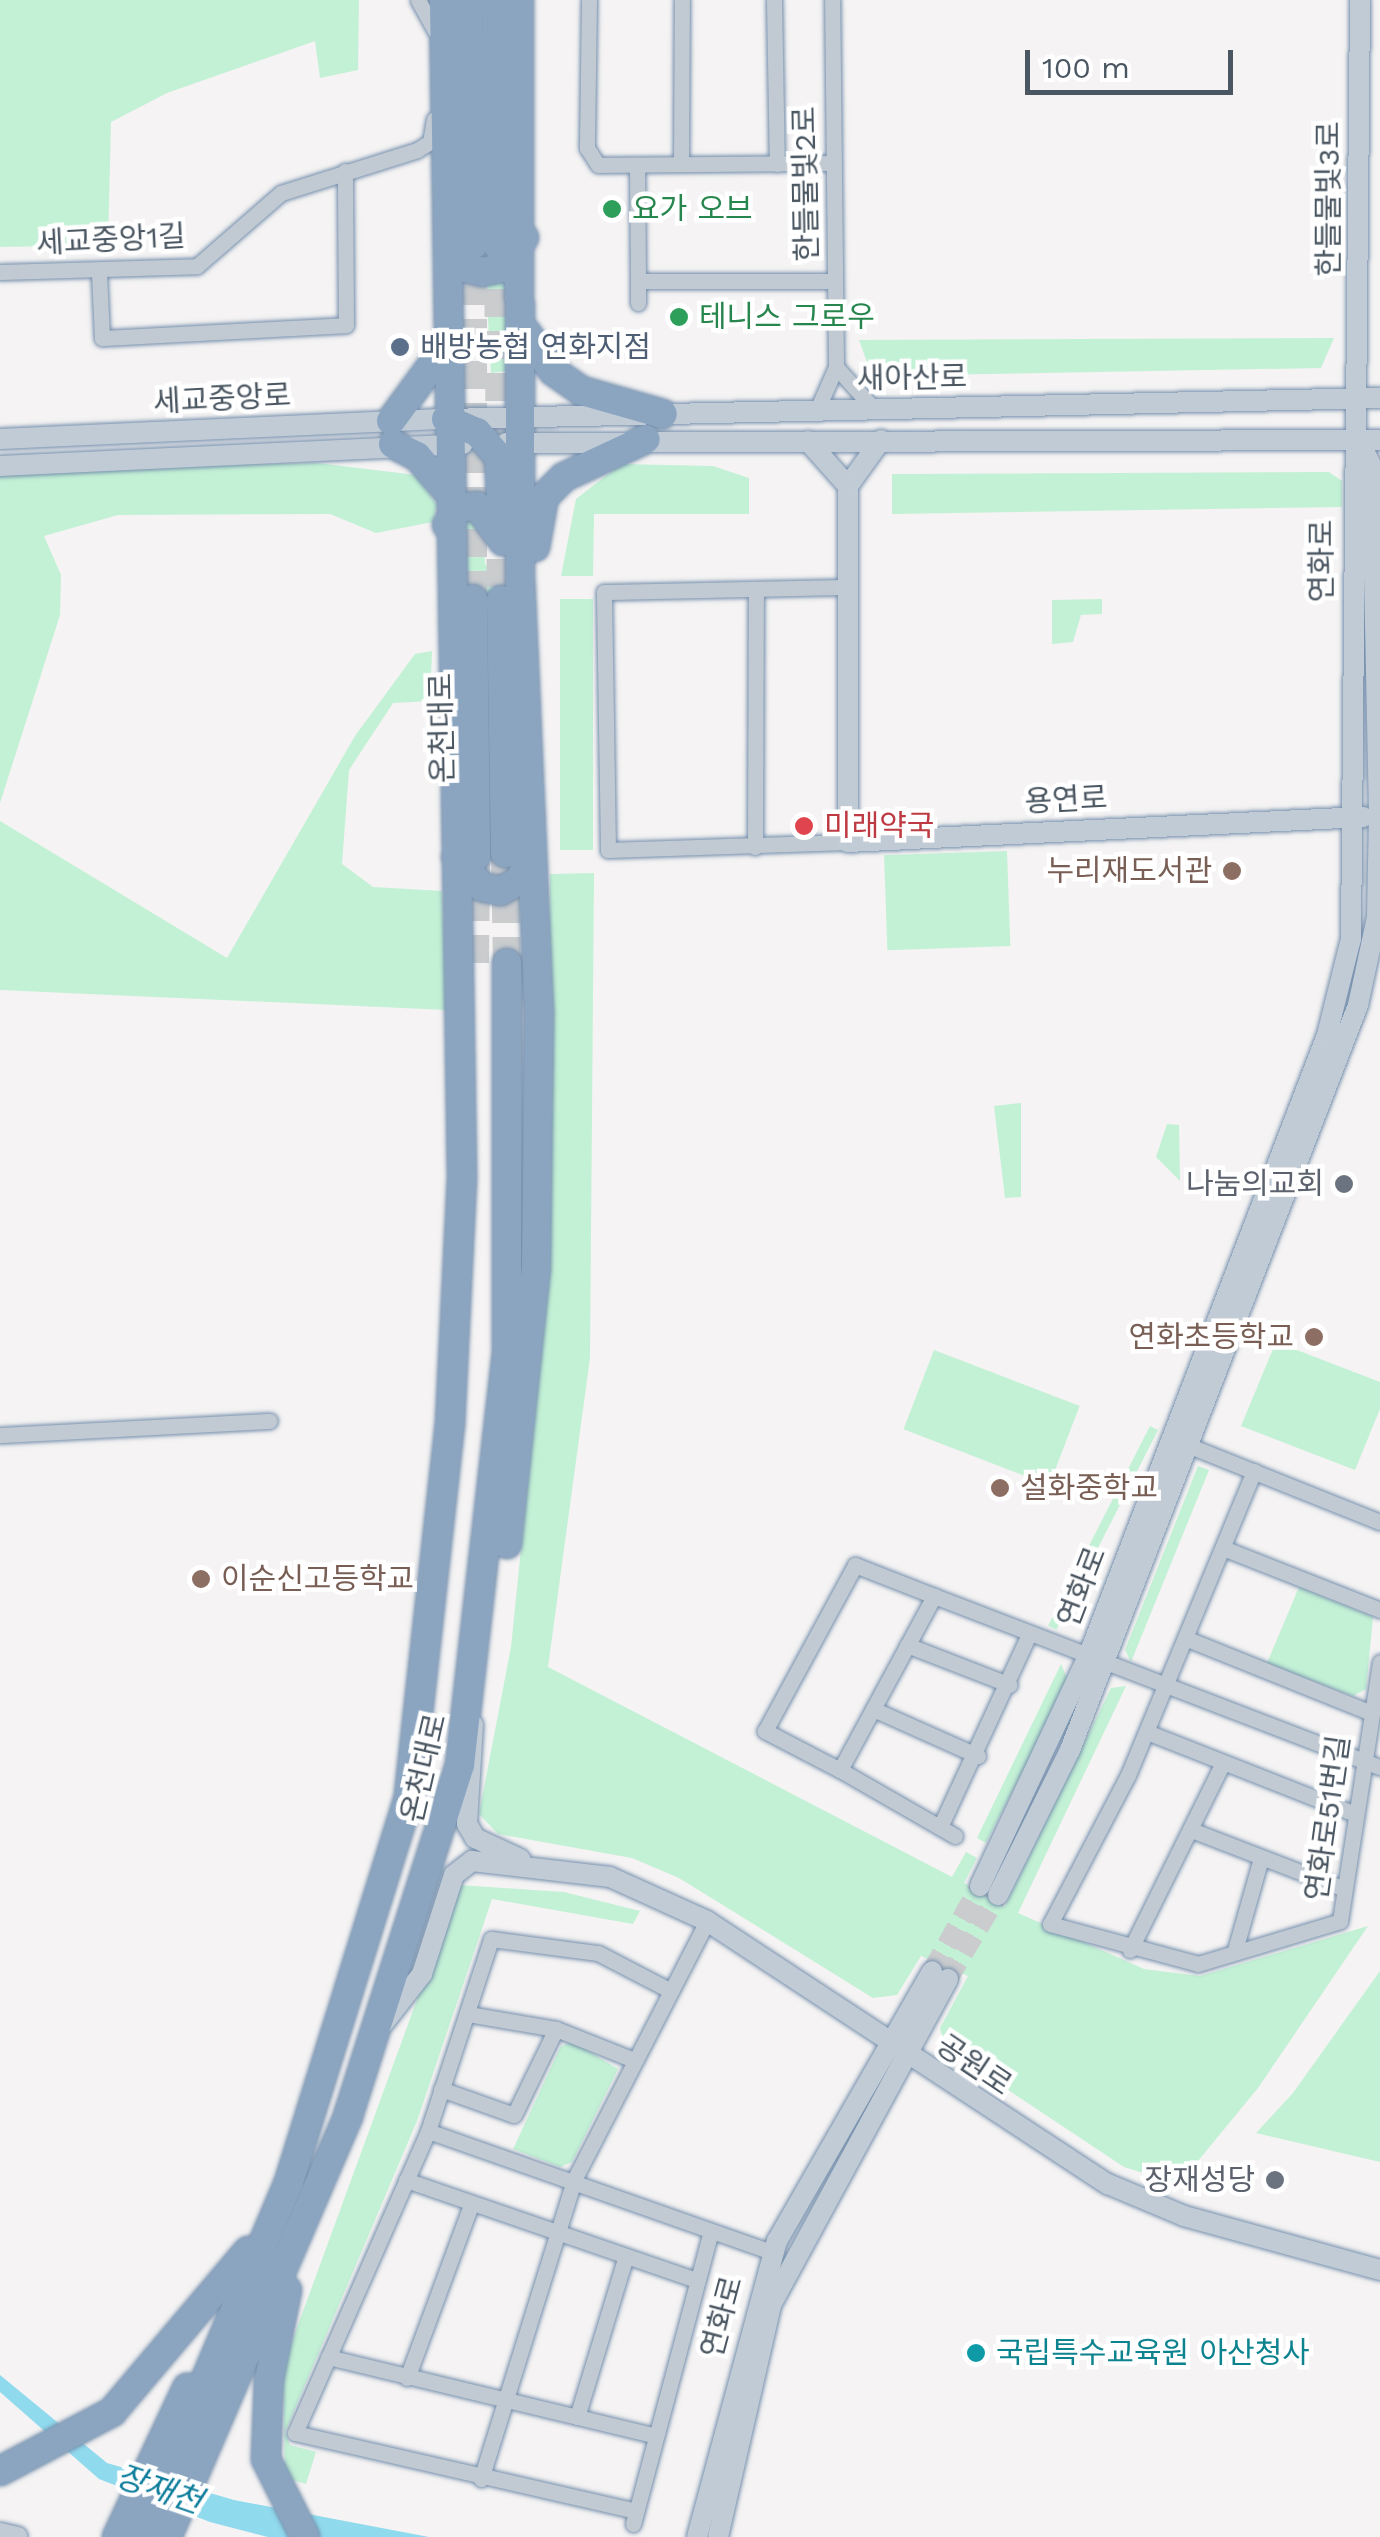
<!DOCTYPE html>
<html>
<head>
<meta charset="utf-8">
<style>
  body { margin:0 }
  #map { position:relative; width:1380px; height:2537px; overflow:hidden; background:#f5f3f3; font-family:"Work Sans","Noto Sans KR",sans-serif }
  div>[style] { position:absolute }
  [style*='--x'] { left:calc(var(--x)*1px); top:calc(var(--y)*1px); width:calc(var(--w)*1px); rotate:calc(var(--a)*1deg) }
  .green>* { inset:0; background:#c3f1d5; transform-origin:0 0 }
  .water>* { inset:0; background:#90daee }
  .secondary-tunnel>* { height:20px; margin-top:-10px; transform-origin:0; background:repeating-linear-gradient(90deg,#caccce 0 20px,transparent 0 30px) }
  .highway-tunnel>* { height:28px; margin-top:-14px; transform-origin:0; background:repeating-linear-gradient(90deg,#caccce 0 28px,transparent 0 42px) }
  .roads { filter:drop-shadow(0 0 2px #7690ad) drop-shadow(0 0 2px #7690ad) }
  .street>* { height:15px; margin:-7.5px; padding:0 7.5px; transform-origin:7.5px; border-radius:7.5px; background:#c1cad2 }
  .secondary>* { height:20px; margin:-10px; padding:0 10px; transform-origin:10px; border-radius:10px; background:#c1cbd6 }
  .highway>* { height:28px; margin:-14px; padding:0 14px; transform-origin:14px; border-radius:14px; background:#8ba5c1 }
  .dots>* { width:28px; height:28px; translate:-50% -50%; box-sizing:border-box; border:5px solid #fff; border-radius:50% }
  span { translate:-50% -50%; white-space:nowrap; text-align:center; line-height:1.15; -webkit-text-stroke:9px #fff; paint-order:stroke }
  .street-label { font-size:30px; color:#4a5661 }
  .leisure-label { font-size:30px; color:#27864d }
  .left { translate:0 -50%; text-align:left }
  .service-label { font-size:30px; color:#4e5e75 }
  .health-label { font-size:30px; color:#be3a42 }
  .education-label { font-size:30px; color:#785e54 }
  .right { translate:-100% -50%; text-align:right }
  .worship-label { font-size:30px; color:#5b616d }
  .culture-label { font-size:30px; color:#0d838f }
  .water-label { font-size:32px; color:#0c7c9b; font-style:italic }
  .scale { position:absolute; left:1025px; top:50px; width:208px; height:45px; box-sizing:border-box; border:5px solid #4a5661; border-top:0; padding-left:12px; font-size:30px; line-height:35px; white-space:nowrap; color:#4a5661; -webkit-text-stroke:8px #fff; paint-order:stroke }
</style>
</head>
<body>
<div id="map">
  <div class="green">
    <div style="clip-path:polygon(0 0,359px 0,358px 70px,320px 78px,315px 41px,167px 93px,111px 122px,108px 245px,0 247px)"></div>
    <div style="clip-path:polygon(508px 272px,507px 371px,491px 373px,487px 300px,476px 279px)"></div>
    <div style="clip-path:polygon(1334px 338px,1321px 368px,872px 376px,859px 340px)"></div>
    <div style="clip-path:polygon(317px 463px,416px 475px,437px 505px,433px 522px,376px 533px,330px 514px,118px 515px,44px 536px,61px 575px,60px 615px,0 803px,0 471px)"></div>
    <div style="clip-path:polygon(621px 464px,713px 466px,749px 478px,749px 514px,594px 514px,593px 576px,561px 576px,576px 499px)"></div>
    <div style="clip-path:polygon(1329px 472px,1342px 481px,1342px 507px,892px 514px,892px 474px)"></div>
    <div style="clip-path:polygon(466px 513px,483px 528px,485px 564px,516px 596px,458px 597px)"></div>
    <div style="left:593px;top:599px;width:251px;height:33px;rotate:90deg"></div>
    <div style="clip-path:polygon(1102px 599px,1102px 614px,1081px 615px,1073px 642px,1052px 644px,1052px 600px)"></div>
    <div style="clip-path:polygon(432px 651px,430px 701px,393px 703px,349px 770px,342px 864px,373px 887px,442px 891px,447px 1010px,0 990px,0 821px,227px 958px,355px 736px,415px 654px)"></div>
    <div style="left:1007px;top:851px;width:95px;height:123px;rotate:88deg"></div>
    <div style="clip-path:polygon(594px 873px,590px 1358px,548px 1667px,952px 1877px,966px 1852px,977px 1858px,964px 1883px,1005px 1906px,1111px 1688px,1126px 1686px,1018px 1913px,1144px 1969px,1200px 1976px,1368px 1926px,1258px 2088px,1179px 2184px,1124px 2167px,945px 2048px,940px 2028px,968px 1976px,921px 1956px,897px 1995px,873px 1998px,679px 1878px,632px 1858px,498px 1834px,479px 1814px,511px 1647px,544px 1323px,550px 874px)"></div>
    <div style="clip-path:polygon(1021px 1103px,1021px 1197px,1005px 1198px,994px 1106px)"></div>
    <div style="clip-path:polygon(1167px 1124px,1179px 1125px,1180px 1181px,1156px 1157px)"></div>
    <div style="clip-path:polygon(1276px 1342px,1380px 1382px,1380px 1409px,1355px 1470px,1241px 1426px)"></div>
    <div style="left:934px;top:1350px;width:156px;height:85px;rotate:21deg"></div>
    <div style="left:1150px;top:1426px;width:9px;height:224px;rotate:27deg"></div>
    <div style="clip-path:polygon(1198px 1466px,1209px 1470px,1131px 1662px,1125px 1650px)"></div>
    <div style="clip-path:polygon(1299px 1587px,1373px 1617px,1366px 1689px,1353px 1696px,1267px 1663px)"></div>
    <div style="clip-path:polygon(1061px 1664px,1067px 1678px,1050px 1718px,986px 1843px,977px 1838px)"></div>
    <div style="clip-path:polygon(459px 1885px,564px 1892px,640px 1911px,633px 1924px,492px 1899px,417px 2121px,285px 2432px,290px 2445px,316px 2452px,306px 2484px,285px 2478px,283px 2366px)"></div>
    <div style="clip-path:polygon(1380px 1971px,1380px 2162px,1256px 2133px,1293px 2093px)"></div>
    <div style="clip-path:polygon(573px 2042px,618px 2069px,572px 2162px,560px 2167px,513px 2149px,561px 2046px)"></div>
  </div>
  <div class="water">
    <div style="clip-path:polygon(0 2375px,107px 2463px,234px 2500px,429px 2537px,268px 2537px,210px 2522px,99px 2479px,0 2392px)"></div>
  </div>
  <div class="secondary-tunnel">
    <div style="--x:932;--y:1971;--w:98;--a:-60.5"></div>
    <div style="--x:948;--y:1979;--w:98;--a:-59.2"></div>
  </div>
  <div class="highway-tunnel">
    <div style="--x:498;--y:247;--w:227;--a:89.5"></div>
    <div style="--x:500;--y:517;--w:83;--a:89.3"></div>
    <div style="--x:473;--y:599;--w:353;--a:-90"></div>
    <div style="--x:505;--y:853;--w:110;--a:89"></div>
    <div style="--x:475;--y:963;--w:100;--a:-89.4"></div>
  </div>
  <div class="roads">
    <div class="street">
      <div style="--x:418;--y:0;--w:35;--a:61"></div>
      <div style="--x:589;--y:0;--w:148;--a:90.8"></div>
      <div style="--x:587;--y:148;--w:20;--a:57"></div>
      <div style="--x:598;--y:165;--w:236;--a:-0.5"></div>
      <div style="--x:774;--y:0;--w:164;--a:89"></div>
      <div style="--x:681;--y:164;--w:164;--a:-89.7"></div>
      <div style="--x:637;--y:165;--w:116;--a:89.5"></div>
      <div style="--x:638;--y:281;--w:197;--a:0"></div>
      <div style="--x:0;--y:272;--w:197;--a:-1.7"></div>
      <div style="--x:197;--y:266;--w:111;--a:-41"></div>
      <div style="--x:281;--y:193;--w:143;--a:-17.5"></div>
      <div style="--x:417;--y:150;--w:15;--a:-32"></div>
      <div style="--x:430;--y:142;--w:23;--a:-80"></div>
      <div style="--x:99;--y:274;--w:64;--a:87.3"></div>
      <div style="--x:102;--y:338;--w:244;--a:-3"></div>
      <div style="--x:346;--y:325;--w:154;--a:-90.4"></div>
      <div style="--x:638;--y:281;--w:22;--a:90"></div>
      <div style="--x:836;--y:367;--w:57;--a:47.9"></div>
      <div style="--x:817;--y:410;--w:47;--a:-66.2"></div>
      <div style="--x:836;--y:367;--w:367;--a:-90.6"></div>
      <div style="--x:848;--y:842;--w:240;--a:178.1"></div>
      <div style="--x:608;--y:850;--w:258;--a:-90.9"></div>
      <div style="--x:604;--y:592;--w:244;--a:-1.2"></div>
      <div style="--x:755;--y:847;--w:258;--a:-89.8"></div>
      <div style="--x:0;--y:1435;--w:270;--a:-3"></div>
      <div style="--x:1190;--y:1446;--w:205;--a:21.8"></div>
      <div style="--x:1254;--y:1471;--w:329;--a:112.5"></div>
      <div style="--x:1128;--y:1775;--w:168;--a:117.6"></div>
      <div style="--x:1050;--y:1924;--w:153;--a:15.1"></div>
      <div style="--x:1198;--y:1964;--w:148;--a:-16.8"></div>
      <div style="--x:1340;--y:1921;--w:262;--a:-81.2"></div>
      <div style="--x:1223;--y:1548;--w:169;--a:21.5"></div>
      <div style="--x:1185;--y:1638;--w:201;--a:21.9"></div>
      <div style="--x:907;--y:1645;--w:110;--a:21.2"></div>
      <div style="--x:873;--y:1709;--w:115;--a:24.1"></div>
      <div style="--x:1147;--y:1732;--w:221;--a:21.5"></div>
      <div style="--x:840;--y:1770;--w:85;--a:-152.5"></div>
      <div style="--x:765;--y:1731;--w:189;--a:-61.5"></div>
      <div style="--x:855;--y:1565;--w:85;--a:21.4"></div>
      <div style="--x:940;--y:1827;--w:213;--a:-65.2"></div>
      <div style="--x:1194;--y:1831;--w:159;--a:21.1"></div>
      <div style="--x:955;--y:1836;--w:133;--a:-150.1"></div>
      <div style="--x:840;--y:1770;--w:198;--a:-61.6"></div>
      <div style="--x:934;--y:1596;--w:478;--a:21"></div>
      <div style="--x:1130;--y:1950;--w:209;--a:-63.6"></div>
      <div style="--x:1235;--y:1950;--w:96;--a:-74.2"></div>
      <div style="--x:468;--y:2014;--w:89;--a:9.7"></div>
      <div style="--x:556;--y:2029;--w:84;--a:21.7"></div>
      <div style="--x:441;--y:2089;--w:77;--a:19.6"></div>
      <div style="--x:514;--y:2115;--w:96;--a:-64"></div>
      <div style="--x:428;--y:2131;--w:365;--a:19.4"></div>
      <div style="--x:406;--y:2180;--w:305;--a:19"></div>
      <div style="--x:328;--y:2357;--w:337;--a:13.5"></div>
      <div style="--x:407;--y:2378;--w:184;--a:-69.7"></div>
      <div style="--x:577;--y:2417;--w:168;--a:-73.1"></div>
      <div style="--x:481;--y:2479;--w:313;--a:-72.7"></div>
      <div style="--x:574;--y:2180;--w:291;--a:-62.8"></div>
      <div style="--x:636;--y:2511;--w:350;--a:-167.1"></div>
      <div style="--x:295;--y:2433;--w:330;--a:-66.2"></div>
      <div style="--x:428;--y:2131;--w:202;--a:-71.8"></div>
      <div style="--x:491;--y:1939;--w:108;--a:7.5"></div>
      <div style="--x:598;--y:1953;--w:80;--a:27.5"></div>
      <div style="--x:633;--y:2524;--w:303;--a:-75.1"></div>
    </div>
    <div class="secondary">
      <div style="--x:0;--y:439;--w:446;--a:-2.6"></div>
      <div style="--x:446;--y:419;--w:934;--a:-1.29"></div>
      <div style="--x:881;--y:440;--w:57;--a:125.7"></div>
      <div style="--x:848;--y:486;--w:356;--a:90"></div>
      <div style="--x:848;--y:842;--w:516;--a:-2.78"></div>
      <div style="--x:808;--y:441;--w:60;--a:48.4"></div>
      <div style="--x:506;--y:443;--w:874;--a:-0.2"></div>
      <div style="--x:0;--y:466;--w:463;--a:-2.7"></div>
      <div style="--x:473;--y:1725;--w:99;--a:93.5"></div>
      <div style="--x:467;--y:1824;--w:16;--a:60"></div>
      <div style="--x:475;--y:1838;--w:50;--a:25"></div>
      <div style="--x:980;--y:1886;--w:253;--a:-64.8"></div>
      <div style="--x:1088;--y:1657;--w:666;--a:-68.98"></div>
      <div style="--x:1327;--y:1035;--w:99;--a:-76"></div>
      <div style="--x:1351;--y:939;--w:939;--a:-89.45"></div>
      <div style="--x:998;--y:1895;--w:162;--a:-63.6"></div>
      <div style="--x:1070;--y:1750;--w:799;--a:-68.86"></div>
      <div style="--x:1358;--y:1005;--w:90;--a:-77.8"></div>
      <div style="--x:1377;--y:917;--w:102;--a:-88.9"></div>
      <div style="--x:1379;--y:815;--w:348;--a:-91.2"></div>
      <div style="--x:1372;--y:467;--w:30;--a:-116"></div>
      <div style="--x:382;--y:2025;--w:65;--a:-51.9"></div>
      <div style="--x:422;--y:1974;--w:104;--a:-72.1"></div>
      <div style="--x:454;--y:1875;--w:23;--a:-38"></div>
      <div style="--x:472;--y:1861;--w:139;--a:6.6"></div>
      <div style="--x:610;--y:1877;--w:107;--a:24.4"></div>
      <div style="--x:707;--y:1921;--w:480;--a:33.3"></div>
      <div style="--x:1108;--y:2184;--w:82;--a:22.8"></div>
      <div style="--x:1184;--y:2216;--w:203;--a:15.4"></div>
      <div style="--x:0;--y:2533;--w:18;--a:13"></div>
      <div style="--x:697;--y:2537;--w:307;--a:-74.9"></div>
      <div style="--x:777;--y:2241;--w:311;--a:-60.1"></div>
      <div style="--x:718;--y:2537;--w:238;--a:-77.1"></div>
      <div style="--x:771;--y:2305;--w:371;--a:-61.5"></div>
    </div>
    <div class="highway">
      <div style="--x:468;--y:0;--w:245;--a:88.8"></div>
      <div style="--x:496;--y:0;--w:246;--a:89.5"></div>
      <div style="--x:448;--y:238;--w:35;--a:59"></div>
      <div style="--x:466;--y:268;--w:16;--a:14"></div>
      <div style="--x:482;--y:272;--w:25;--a:-11"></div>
      <div style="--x:507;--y:267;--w:34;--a:-60"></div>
      <div style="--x:526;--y:332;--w:47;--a:55.3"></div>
      <div style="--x:553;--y:371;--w:35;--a:35"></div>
      <div style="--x:582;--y:391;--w:84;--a:15.9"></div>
      <div style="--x:446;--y:419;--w:34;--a:23"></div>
      <div style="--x:477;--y:432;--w:33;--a:49"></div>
      <div style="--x:499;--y:457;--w:61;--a:87.2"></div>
      <div style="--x:391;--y:421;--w:93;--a:-53.7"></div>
      <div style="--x:393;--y:444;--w:27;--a:27"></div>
      <div style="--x:417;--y:456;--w:45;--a:49.5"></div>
      <div style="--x:447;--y:525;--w:19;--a:-62"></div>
      <div style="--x:456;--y:508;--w:21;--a:-5"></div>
      <div style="--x:477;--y:506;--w:44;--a:53.4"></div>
      <div style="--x:535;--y:547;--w:51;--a:-79.8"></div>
      <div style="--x:544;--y:497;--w:28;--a:-45"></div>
      <div style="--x:564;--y:477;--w:90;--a:-24.9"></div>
      <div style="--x:473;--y:599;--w:257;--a:89.3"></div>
      <div style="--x:501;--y:600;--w:253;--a:89.1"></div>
      <div style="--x:456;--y:857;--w:40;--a:49"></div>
      <div style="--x:482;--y:887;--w:19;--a:12"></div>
      <div style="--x:501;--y:891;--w:22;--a:-30"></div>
      <div style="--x:520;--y:880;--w:25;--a:-67"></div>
      <div style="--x:507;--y:1544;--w:278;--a:-84"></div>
      <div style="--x:536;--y:1268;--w:257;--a:-89.3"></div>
      <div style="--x:539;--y:1011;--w:429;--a:-92.5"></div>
      <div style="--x:520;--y:582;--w:582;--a:-90.1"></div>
      <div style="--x:408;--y:1804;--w:382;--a:-83.7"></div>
      <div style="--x:450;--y:1424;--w:248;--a:-87.2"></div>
      <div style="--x:462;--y:1176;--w:1176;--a:-90.88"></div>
      <div style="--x:287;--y:2290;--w:92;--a:101.3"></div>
      <div style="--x:269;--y:2380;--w:79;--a:92.2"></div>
      <div style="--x:266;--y:2459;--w:87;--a:63.4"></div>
      <div style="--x:0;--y:2471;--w:127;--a:-27.8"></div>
      <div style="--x:112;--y:2412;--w:211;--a:-49.8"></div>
      <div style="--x:117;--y:2537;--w:165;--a:-64.8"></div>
      <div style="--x:139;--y:2537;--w:385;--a:-67.1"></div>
      <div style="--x:289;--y:2182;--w:413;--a:-72.7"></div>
      <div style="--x:167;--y:2537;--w:458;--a:-66.7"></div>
      <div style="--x:348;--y:2116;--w:368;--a:-72.3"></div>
      <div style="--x:460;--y:1765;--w:413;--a:-83.5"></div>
      <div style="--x:507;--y:1355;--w:392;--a:-90"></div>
    </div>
  </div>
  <div class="dots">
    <div style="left:612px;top:209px;background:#2e9e5b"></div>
    <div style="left:679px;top:317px;background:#2e9e5b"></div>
    <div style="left:400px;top:347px;background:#5c6f8a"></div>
    <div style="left:804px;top:826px;background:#e0444e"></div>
    <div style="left:1232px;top:871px;background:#8d6e63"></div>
    <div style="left:1344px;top:1184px;background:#6b7280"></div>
    <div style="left:1314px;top:1337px;background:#8d6e63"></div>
    <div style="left:1000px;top:1488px;background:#8d6e63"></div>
    <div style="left:201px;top:1579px;background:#8d6e63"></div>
    <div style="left:1275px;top:2180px;background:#6b7280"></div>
    <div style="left:976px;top:2353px;background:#0f9aa8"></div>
  </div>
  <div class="street-label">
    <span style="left:806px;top:184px;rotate:-91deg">한들물빛2로</span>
    <span style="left:1329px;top:199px;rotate:-90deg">한들물빛3로</span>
    <span style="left:111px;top:240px;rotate:-3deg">세교중앙1길</span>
    <span style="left:912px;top:378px;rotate:-1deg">새아산로</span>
    <span style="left:222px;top:399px;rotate:-3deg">세교중앙로</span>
    <span style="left:1322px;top:561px;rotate:-90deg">연화로</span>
    <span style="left:442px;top:728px;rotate:-91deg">온천대로</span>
    <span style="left:1066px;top:800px;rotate:-3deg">용연로</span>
    <span style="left:1082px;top:1587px;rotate:-69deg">연화로</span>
    <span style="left:424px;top:1768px;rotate:-77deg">온천대로</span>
    <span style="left:1328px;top:1818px;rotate:-82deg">연화로51번길</span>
    <span style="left:974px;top:2065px;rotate:34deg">공원로</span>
    <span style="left:722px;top:2317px;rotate:-75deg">연화로</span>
  </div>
  <div class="leisure-label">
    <span class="left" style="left:632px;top:209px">요가 오브</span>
    <span class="left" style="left:699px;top:317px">테니스 그로우</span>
  </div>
  <div class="service-label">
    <span class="left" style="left:420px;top:347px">배방농협 연화지점</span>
  </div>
  <div class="health-label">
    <span class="left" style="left:824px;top:826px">미래약국</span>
  </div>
  <div class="education-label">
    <span class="right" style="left:1212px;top:871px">누리재도서관</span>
    <span class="right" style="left:1294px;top:1337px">연화초등학교</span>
    <span class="left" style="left:1020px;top:1488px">설화중학교</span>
    <span class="left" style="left:221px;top:1579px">이순신고등학교</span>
  </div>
  <div class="worship-label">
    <span class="right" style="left:1324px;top:1184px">나눔의교회</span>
    <span class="right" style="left:1255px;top:2180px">장재성당</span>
  </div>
  <div class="culture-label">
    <span class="left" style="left:996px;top:2353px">국립특수교육원 아산청사</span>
  </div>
  <div class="water-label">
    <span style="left:159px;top:2489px;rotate:19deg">장재천</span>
  </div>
  <div class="scale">100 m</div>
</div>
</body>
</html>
